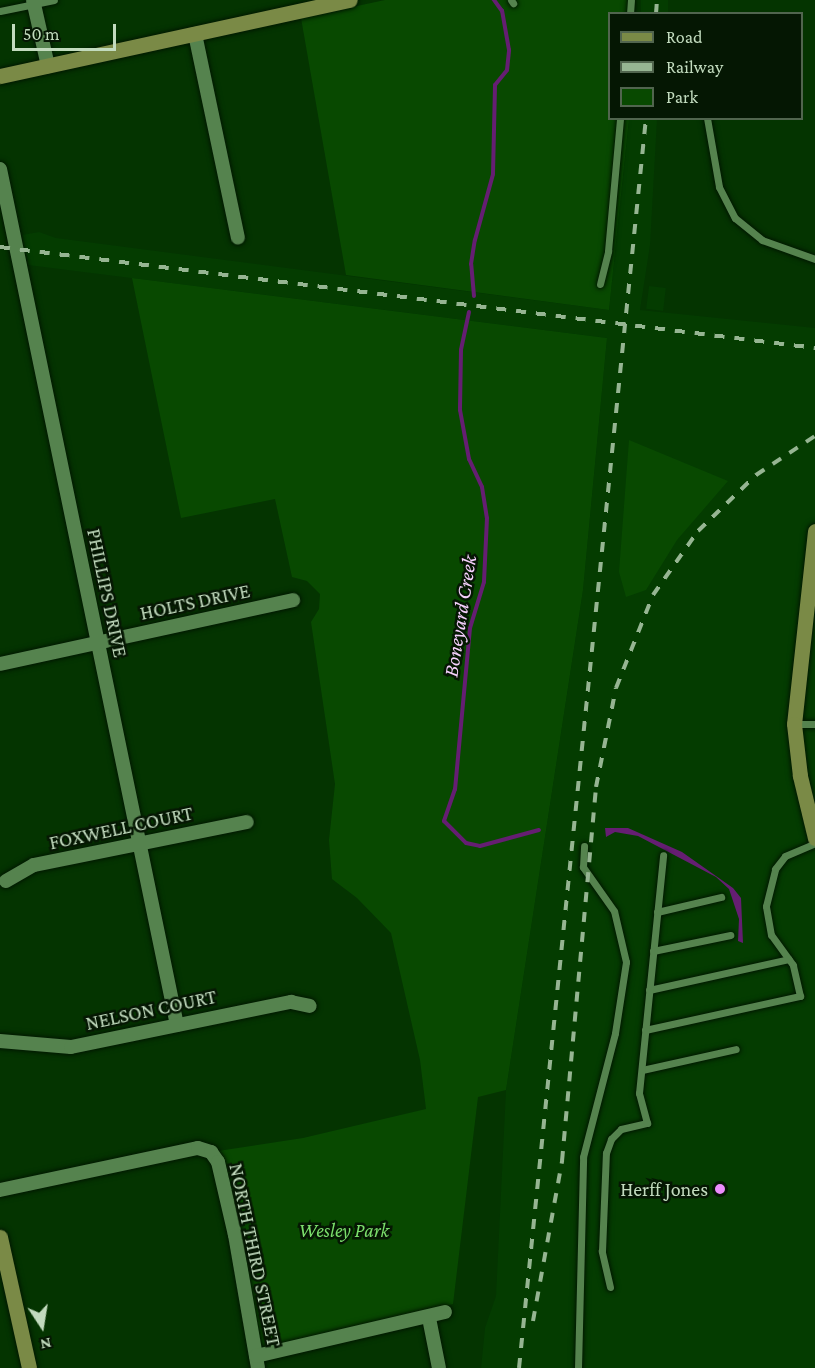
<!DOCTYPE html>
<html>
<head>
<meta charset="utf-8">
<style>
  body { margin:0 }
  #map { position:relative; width:815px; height:1368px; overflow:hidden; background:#043400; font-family:"Crimson Pro",serif }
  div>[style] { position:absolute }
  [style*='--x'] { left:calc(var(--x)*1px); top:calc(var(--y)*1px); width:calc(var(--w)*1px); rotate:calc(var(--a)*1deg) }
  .built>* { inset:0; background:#043c00; transform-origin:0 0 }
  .green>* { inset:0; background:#084900 }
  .water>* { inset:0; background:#651e72 }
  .stream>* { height:4px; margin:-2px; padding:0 2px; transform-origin:2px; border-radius:2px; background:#651e72 }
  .roads { filter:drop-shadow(0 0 2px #021801) drop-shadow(0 0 2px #021801) }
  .lane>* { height:7px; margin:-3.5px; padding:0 3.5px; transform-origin:3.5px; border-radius:3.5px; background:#55834e }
  .street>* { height:14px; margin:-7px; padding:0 7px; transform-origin:7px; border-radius:7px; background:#55834e }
  .secondary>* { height:15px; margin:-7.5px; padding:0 7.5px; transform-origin:7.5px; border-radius:7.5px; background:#7a8a46 }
  .rail>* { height:4px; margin-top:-2px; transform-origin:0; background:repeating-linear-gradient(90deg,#96b592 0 10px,transparent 0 20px) }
  .dots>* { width:16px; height:16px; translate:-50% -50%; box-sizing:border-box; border:3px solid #051703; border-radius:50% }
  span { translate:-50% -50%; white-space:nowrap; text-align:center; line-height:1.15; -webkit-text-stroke:5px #051703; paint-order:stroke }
  .street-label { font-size:20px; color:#c2dbbe }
  .poi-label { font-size:20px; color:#c2dbbe }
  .right { translate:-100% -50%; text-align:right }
  .park-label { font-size:20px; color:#7add6b; font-style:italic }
  .water-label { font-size:21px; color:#f6d1fd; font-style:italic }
  .legend { position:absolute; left:608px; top:12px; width:195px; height:108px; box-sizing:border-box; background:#051703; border:2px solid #51654e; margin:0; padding:8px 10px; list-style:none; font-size:18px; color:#c2dbbe }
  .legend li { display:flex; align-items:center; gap:12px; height:30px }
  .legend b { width:30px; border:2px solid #51654e }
  .north { position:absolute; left:12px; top:1296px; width:60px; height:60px; -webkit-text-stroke:4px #051703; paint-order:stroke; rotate:168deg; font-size:16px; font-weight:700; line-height:24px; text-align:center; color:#c2dbbe }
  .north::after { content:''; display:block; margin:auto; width:21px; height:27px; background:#c2dbbe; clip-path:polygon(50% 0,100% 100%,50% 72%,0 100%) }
  .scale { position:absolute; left:12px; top:24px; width:104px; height:27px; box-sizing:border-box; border:3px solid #c2dbbe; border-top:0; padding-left:8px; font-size:18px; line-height:21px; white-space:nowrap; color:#c2dbbe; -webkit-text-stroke:4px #051703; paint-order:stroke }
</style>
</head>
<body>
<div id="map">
  <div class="built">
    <div style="left:641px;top:0;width:27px;height:13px"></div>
    <div style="clip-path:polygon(629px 119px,657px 119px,650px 245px,640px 310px,815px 328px,815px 1368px,481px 1368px,485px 1328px,496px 1296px,506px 1090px,583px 590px,607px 338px,28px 265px,22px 235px,39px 232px,56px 238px,609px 310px)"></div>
    <div style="left:649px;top:286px;width:17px;height:23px;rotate:7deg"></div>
  </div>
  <div class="green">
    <div style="clip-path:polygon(385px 0,630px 0,632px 13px,610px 14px,610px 118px,629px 119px,609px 310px,346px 275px,301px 18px)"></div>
    <div style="clip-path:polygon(132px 278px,607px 338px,583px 590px,506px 1090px,478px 1097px,453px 1304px,256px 1355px,218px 1151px,303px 1138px,426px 1109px,420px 1060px,391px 933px,357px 898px,332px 879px,329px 840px,335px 784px,311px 622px,319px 609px,320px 594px,307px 581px,292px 577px,275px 499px,181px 518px)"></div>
    <div style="clip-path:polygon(629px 440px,728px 481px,677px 540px,646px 590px,626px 597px,619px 572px)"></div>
  </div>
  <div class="water">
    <div style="clip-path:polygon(628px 828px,682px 852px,733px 888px,741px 898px,743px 943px,738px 941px,739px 919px,729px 889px,716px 877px,638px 836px,615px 832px,606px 837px,605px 828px)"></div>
  </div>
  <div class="stream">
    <div style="--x:474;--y:296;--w:32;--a:-95"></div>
    <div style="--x:471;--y:264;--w:24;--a:-81"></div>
    <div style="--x:475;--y:240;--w:68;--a:-74.7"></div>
    <div style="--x:493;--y:174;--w:89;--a:-88.7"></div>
    <div style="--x:495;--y:85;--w:19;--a:-51"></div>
    <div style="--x:507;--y:70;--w:20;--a:-84"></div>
    <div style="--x:509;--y:50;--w:40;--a:-100"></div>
    <div style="--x:502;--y:11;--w:14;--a:-126"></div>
    <div style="--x:469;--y:312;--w:39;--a:102"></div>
    <div style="--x:461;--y:350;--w:60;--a:91"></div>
    <div style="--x:460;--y:410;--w:50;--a:79.6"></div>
    <div style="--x:469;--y:459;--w:31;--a:65"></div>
    <div style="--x:482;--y:487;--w:31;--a:81"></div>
    <div style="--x:487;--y:518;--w:64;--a:92.7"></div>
    <div style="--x:484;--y:582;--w:48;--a:106.9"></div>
    <div style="--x:470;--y:628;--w:162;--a:95.3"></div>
    <div style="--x:455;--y:789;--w:34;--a:109"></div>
    <div style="--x:444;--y:821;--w:31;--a:45"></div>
    <div style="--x:466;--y:843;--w:14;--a:12"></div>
    <div style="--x:480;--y:846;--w:61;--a:-15.2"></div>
  </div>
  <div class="roads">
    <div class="lane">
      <div style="--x:511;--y:0;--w:4;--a:56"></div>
      <div style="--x:0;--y:11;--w:55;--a:-11.5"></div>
      <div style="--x:630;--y:14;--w:14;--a:-86"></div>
      <div style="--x:707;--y:118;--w:70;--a:80.1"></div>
      <div style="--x:719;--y:187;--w:35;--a:63"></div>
      <div style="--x:735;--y:218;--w:35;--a:39"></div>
      <div style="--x:762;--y:240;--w:56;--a:19.7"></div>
      <div style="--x:600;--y:284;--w:34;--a:-76"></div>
      <div style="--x:608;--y:251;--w:134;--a:-84.8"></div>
      <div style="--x:794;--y:724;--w:21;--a:0"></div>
      <div style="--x:657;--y:912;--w:66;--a:-13.2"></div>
      <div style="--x:653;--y:951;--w:79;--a:-11.7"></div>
      <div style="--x:649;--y:990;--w:143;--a:-12.5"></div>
      <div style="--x:645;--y:1030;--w:159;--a:-12.4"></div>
      <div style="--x:800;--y:996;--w:32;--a:-103"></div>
      <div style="--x:793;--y:965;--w:37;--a:-126"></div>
      <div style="--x:771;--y:935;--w:29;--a:-100"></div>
      <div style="--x:766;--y:906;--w:38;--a:-76"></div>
      <div style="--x:775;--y:869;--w:16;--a:-52"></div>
      <div style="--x:785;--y:856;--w:33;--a:-23"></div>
      <div style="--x:642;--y:1070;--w:96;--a:-12.6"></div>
      <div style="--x:610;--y:1287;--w:37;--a:-103"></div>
      <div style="--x:602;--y:1251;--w:98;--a:-87.7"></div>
      <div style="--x:606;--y:1153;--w:15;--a:-70"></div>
      <div style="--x:611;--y:1139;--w:14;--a:-45"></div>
      <div style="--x:621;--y:1129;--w:27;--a:-13"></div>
      <div style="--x:647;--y:1123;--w:31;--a:-105"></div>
      <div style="--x:639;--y:1093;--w:239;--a:-84.2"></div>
      <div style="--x:578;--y:1368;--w:211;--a:-88.6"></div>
      <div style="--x:583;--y:1157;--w:128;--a:-75.5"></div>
      <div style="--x:615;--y:1033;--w:72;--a:-81.2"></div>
      <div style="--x:626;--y:962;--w:52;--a:-103.2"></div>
      <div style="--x:614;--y:911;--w:54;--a:-125.2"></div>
      <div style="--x:583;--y:867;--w:21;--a:-87"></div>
    </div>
    <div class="street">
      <div style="--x:33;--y:0;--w:68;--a:77.2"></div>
      <div style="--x:195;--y:34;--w:208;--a:78.1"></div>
      <div style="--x:0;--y:169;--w:874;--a:78.32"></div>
      <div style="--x:0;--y:664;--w:300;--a:-12.3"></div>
      <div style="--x:6;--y:881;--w:32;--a:-30"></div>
      <div style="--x:34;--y:865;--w:217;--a:-11.4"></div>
      <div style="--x:0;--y:1041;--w:71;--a:4.8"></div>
      <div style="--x:71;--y:1047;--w:225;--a:-11.6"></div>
      <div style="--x:291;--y:1002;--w:19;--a:12"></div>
      <div style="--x:0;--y:1190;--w:202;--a:-12"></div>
      <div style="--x:198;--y:1148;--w:14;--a:17"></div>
      <div style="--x:211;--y:1152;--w:12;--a:55"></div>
      <div style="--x:218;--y:1162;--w:75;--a:76.9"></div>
      <div style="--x:235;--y:1235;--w:135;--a:80.2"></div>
      <div style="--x:429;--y:1318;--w:51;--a:78.7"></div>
      <div style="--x:256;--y:1356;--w:194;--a:-13.1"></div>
    </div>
    <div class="secondary">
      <div style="--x:0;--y:76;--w:358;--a:-12.3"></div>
      <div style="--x:815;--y:531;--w:194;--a:96.2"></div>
      <div style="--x:794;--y:724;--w:52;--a:83.4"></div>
      <div style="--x:800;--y:776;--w:64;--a:76.4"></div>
      <div style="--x:0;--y:1237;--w:134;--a:77.5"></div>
    </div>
  </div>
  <div class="rail">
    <div style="--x:656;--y:14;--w:14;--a:-86"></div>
    <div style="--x:0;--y:247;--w:821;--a:7.06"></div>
    <div style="--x:533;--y:1321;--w:163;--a:-79.7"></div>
    <div style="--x:562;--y:1161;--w:376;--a:-84.8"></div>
    <div style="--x:596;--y:787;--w:101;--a:-78.6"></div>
    <div style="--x:616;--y:688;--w:100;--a:-68.3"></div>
    <div style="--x:653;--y:595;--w:78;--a:-54.9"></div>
    <div style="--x:698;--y:531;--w:81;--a:-44"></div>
    <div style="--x:756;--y:475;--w:71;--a:-33.5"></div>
    <div style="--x:519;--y:1368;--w:1256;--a:-84.2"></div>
  </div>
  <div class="dots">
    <div style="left:720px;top:1189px;background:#eb8dfc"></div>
  </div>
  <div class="street-label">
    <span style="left:107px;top:593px;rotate:78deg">PHILLIPS DRIVE</span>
    <span style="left:195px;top:602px;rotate:-12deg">HOLTS DRIVE</span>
    <span style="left:121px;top:828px;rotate:-12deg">FOXWELL COURT</span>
    <span style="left:151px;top:1010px;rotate:-12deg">NELSON COURT</span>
    <span style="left:255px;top:1255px;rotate:78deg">NORTH THIRD STREET</span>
  </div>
  <div class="poi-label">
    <span class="right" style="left:708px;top:1189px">Herff Jones</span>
  </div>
  <div class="park-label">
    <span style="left:344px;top:1230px">Wesley Park</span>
  </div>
  <div class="water-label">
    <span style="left:460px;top:616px;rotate:-81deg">Boneyard Creek</span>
  </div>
  <ul class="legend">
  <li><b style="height:8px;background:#7a8a46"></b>Road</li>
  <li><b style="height:8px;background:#96b592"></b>Railway</li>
  <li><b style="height:16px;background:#084900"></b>Park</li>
  </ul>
  <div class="north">N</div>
  <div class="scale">50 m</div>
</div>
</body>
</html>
